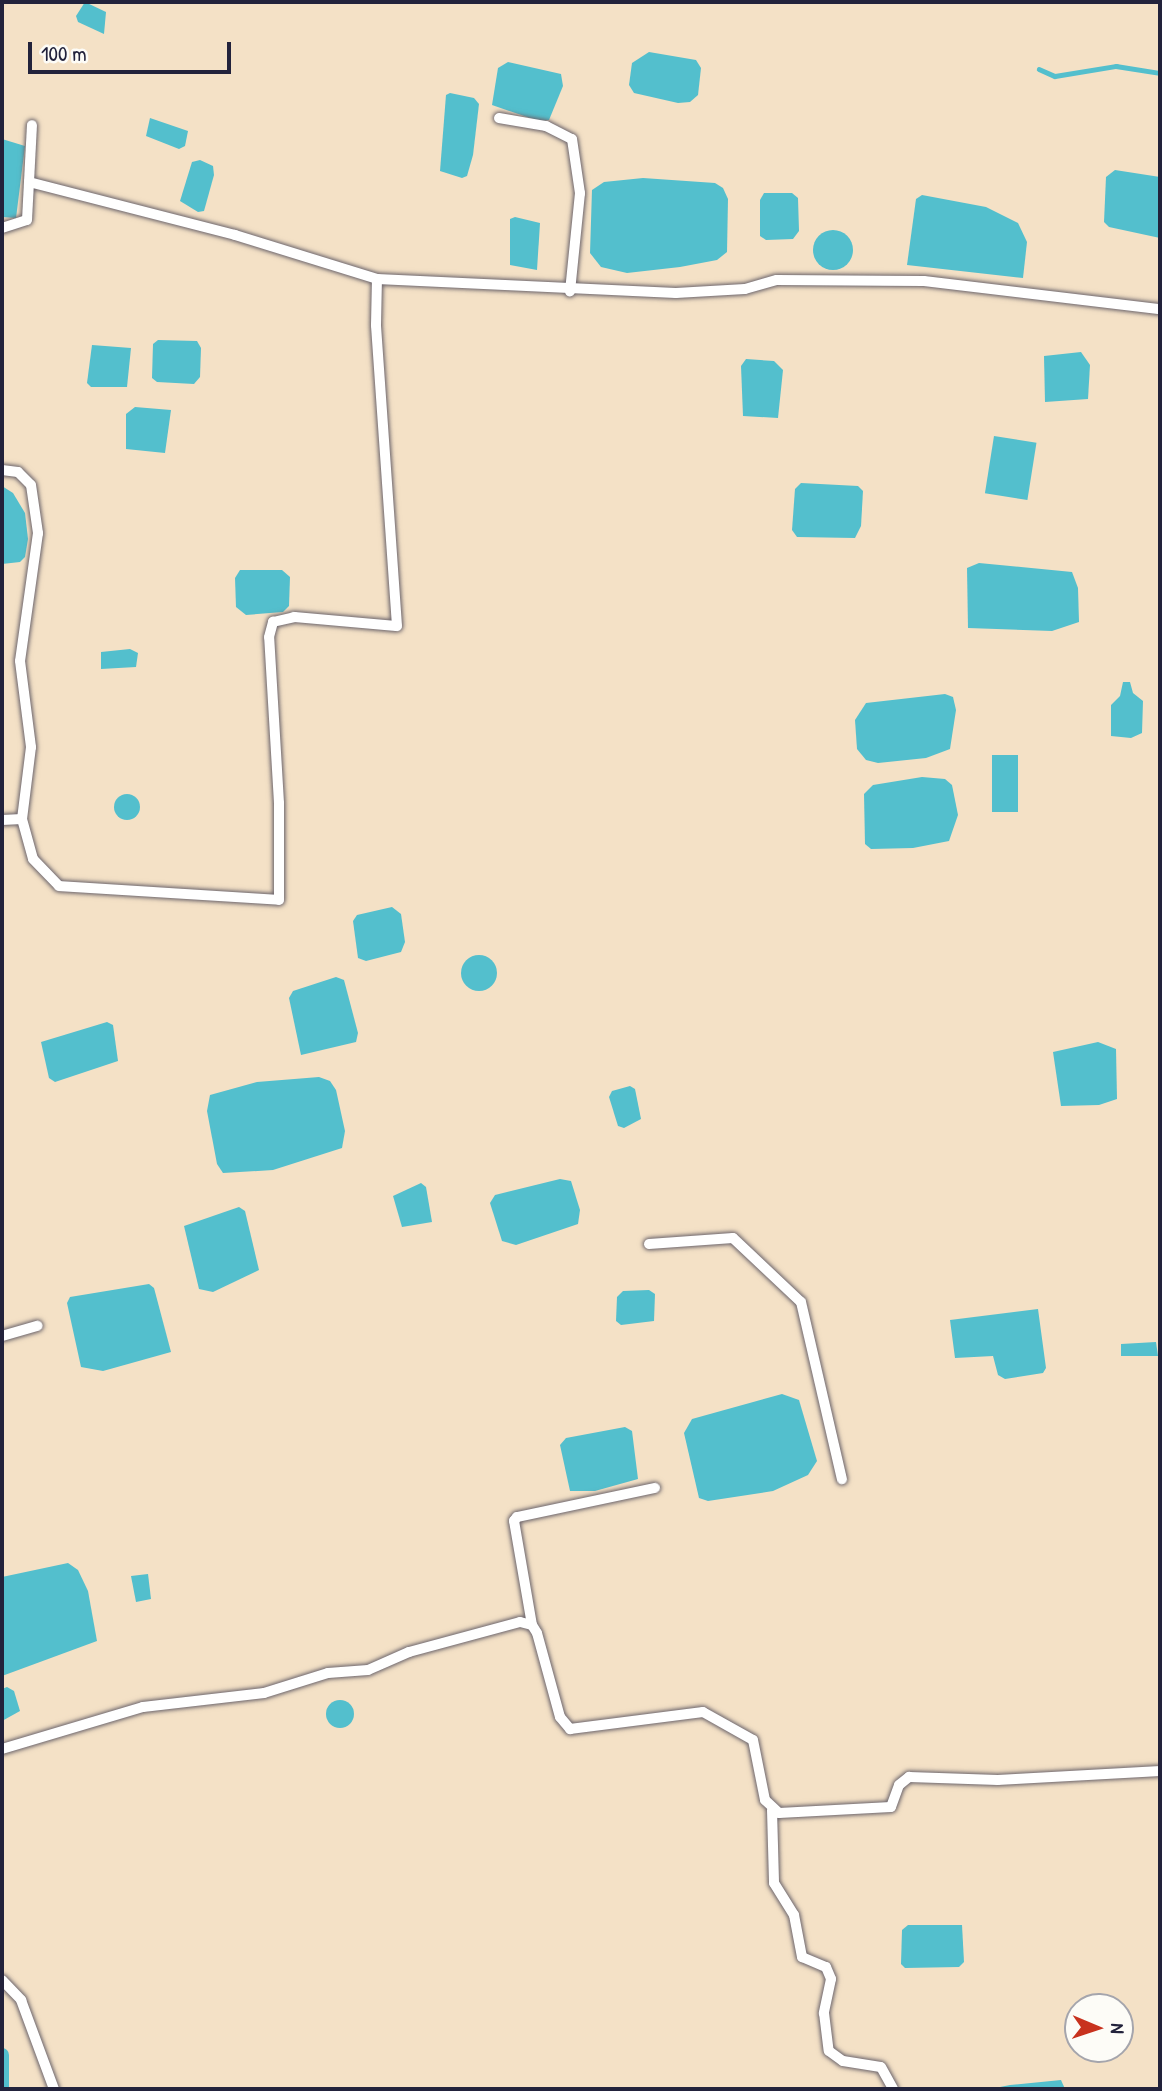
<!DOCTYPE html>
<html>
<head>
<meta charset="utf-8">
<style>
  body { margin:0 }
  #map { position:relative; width:1162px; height:2091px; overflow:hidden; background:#f4e1c6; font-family:"Patrick Hand",sans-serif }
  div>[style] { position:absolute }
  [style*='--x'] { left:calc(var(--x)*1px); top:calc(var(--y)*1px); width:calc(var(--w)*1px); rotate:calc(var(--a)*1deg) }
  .water>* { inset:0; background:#53bfcd; transform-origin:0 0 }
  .round { border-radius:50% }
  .stream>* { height:4.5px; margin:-2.25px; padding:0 2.25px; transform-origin:2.25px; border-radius:2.25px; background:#53bfcd }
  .canal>* { height:14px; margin:-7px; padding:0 7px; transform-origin:7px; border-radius:7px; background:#53bfcd }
  .roads { filter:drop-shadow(0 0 2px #6c656c) drop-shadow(0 0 2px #6c656c) }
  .minor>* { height:10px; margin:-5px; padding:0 5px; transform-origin:5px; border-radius:5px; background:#fff }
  span { translate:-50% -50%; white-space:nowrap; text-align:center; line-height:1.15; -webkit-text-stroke:7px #fdfcf7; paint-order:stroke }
  .frame { position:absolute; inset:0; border:4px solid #22223b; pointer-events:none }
  .north { position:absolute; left:1064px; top:1993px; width:70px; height:70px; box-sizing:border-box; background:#fdfcf7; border:2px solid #a5a5ac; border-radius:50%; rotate:92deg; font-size:19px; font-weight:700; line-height:28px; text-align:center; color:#22223b }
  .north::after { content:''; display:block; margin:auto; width:24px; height:32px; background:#c8321e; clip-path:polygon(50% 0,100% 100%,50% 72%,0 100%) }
  .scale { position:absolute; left:28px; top:42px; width:203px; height:32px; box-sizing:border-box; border:4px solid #22223b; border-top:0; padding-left:9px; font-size:21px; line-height:24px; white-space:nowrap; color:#22223b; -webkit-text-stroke:5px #fdfcf7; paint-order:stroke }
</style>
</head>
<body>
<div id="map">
  <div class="water">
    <div style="clip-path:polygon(85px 2px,106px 12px,104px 34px,78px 22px,76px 16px)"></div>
    <div style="clip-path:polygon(649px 52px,696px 60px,701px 68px,698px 95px,690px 102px,678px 103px,634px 93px,629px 85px,632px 63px)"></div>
    <div style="clip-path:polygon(508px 62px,561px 74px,563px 86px,549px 120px,539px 121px,492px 105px,498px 68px)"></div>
    <div style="clip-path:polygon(450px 93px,474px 98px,479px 104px,473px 155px,467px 176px,462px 178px,440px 171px,446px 95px)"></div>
    <div style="clip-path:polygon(150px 118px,188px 131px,185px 146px,179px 149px,146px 136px)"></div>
    <div style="clip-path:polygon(2px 139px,25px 146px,16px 218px,2px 217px)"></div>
    <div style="clip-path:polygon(200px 160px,213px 166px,214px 175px,204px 211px,198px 212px,180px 201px,192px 162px)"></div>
    <div style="clip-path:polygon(1115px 170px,1160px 177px,1160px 238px,1109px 227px,1104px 222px,1106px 177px)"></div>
    <div style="clip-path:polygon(643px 178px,715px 183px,723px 188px,728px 199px,727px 252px,717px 260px,680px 267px,627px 273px,601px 267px,590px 253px,592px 190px,604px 182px)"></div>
    <div style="clip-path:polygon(764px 193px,792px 193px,798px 198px,799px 231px,793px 239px,766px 240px,760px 236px,760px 200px)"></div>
    <div style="clip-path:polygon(922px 195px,986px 207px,1018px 223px,1027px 242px,1023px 278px,907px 265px,916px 199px)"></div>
    <div style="clip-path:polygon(515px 217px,540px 223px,537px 270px,510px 265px,510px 219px)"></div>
    <div class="round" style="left:813px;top:230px;width:40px;height:40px"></div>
    <div style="clip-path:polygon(158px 340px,197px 341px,201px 348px,200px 377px,194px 384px,157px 382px,152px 378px,153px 344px)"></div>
    <div style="clip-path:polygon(92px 345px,131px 348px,127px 387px,91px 387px,87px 383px)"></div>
    <div style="clip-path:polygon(1081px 352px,1090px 365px,1088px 399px,1045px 402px,1044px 356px)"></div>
    <div style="clip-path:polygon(746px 359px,774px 361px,783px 370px,778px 418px,743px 416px,741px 366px)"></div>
    <div style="clip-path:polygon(135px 407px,171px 410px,165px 453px,126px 449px,126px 414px)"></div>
    <div style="left:994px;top:436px;width:43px;height:58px;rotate:9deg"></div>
    <div style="clip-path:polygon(801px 483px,858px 486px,863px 491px,861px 526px,855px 538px,797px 537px,792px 530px,795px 489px)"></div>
    <div style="clip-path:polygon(2px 486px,13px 493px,25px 513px,28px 539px,25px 557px,20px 562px,2px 564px)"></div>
    <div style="clip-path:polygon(979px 563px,1072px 572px,1078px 588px,1079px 622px,1052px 631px,968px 628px,967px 568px)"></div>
    <div style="clip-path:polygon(240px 570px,282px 570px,290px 577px,289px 606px,283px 612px,246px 615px,236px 607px,235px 578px)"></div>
    <div style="clip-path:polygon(130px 649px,138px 653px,136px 667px,101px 669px,101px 652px)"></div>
    <div style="clip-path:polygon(1123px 682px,1130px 682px,1133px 693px,1143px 701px,1142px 733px,1131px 738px,1111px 736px,1111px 705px,1120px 696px)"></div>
    <div style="clip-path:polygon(945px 694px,953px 697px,956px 710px,950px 749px,926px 758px,878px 763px,866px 760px,857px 749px,855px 720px,866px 703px)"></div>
    <div style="left:992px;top:755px;width:26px;height:57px"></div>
    <div style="clip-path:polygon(922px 777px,945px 779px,952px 785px,958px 815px,949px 841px,913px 848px,871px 849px,865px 844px,864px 794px,873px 785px)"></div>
    <div class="round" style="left:114px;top:794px;width:26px;height:26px"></div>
    <div style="clip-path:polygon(392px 907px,401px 914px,405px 942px,401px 952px,366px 961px,358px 958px,353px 921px,357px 915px)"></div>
    <div class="round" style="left:461px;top:955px;width:36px;height:36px"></div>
    <div style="clip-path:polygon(336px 977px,344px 980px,358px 1033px,356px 1042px,301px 1055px,289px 998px,293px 991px)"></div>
    <div style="clip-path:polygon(107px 1022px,113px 1025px,118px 1061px,55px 1082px,49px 1078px,41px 1042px)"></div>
    <div style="clip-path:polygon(1098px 1042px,1116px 1049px,1117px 1099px,1099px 1105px,1061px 1106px,1053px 1052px)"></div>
    <div style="clip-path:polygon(319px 1077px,330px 1081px,336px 1090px,345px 1131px,342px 1148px,273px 1170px,223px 1173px,217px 1164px,207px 1111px,210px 1095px,257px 1082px)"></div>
    <div style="clip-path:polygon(630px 1086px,635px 1089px,641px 1119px,624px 1128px,618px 1126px,609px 1097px,612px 1091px)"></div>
    <div style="clip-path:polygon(560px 1179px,571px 1181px,580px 1210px,578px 1224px,516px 1245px,502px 1241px,490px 1203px,495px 1195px)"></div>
    <div style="clip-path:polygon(421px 1183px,426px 1187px,432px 1222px,402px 1227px,393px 1196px)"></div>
    <div style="clip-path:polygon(239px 1207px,245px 1211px,259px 1270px,213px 1292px,199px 1289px,184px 1226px)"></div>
    <div style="clip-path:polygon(149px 1284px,154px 1288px,171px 1352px,103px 1371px,81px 1367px,67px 1303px,70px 1297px)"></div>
    <div style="clip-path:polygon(649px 1290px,655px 1294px,654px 1321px,621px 1325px,616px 1321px,617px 1297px,623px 1291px)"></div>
    <div style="clip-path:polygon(1038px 1309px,1046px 1368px,1043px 1373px,1005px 1379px,998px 1375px,993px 1356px,955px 1358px,950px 1320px)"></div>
    <div style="clip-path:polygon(1156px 1342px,1158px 1356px,1121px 1356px,1121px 1344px)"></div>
    <div style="clip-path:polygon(782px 1394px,799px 1400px,817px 1461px,808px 1475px,773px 1491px,708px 1501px,699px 1498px,684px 1433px,692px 1419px)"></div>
    <div style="clip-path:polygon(625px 1427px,632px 1431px,638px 1479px,595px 1491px,570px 1491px,560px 1445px,566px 1438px)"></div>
    <div style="clip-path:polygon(68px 1563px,78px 1570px,88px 1591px,97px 1641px,2px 1676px,2px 1577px)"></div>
    <div style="clip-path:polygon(148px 1574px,151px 1599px,136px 1602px,131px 1576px)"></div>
    <div style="clip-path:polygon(7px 1687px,14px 1691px,20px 1711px,2px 1721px,2px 1689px)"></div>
    <div class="round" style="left:326px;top:1700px;width:28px;height:28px"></div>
    <div style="clip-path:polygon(908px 1925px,962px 1925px,964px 1962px,959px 1967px,905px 1968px,901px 1964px,902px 1930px)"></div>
    <div style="clip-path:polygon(1061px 2080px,1065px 2089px,990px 2089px,1010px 2085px)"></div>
  </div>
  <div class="stream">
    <div style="--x:1039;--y:69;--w:17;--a:24"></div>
    <div style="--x:1055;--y:76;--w:62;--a:-9.3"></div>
    <div style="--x:1116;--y:66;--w:45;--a:9"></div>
  </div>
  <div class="canal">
    <div style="--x:2;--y:2055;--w:34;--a:90"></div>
  </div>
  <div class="roads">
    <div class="minor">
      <div style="--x:499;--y:118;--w:48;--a:9.7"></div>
      <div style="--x:546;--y:126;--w:29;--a:27"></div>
      <div style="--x:572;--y:139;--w:55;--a:81.6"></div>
      <div style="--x:580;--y:193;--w:99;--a:95.8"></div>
      <div style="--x:29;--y:182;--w:213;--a:14.4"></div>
      <div style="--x:235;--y:235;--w:149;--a:17.2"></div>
      <div style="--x:377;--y:279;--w:299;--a:2.7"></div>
      <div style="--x:676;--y:293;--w:69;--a:-3.3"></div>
      <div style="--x:745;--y:289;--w:33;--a:-16"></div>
      <div style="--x:777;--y:280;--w:147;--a:0.4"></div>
      <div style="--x:924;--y:281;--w:238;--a:6.8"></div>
      <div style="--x:2;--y:228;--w:26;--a:-18"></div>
      <div style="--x:27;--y:220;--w:95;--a:-87"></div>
      <div style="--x:2;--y:470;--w:16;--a:7"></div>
      <div style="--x:18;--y:472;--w:18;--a:45"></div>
      <div style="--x:31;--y:485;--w:49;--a:81.7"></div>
      <div style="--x:38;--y:533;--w:129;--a:98"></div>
      <div style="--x:20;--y:661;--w:87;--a:82.7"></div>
      <div style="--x:31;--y:747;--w:73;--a:97.1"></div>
      <div style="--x:22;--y:819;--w:41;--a:74.6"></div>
      <div style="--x:33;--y:859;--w:37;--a:46"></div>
      <div style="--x:59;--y:886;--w:220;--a:3.6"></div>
      <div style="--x:279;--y:900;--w:97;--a:-90"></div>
      <div style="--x:279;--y:803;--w:166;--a:-93.4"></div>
      <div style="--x:269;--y:637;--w:16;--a:-75"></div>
      <div style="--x:273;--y:622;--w:22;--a:-13"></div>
      <div style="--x:294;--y:617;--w:103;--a:5"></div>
      <div style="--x:397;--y:626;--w:302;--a:-94"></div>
      <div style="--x:376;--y:325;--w:46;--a:-88.8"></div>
      <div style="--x:2;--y:820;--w:20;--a:-3"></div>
      <div style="--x:649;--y:1244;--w:84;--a:-4.1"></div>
      <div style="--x:733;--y:1238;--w:93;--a:43.3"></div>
      <div style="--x:801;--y:1302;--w:182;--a:77"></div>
      <div style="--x:2;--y:1336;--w:37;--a:-16"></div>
      <div style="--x:532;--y:1625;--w:106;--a:-99.8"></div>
      <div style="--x:514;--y:1521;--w:5;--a:-53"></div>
      <div style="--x:517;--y:1517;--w:141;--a:-11.9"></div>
      <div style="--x:2;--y:1749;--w:147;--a:-16.6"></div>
      <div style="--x:143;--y:1707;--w:122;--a:-6.6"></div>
      <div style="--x:264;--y:1693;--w:67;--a:-17.4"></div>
      <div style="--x:328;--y:1673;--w:40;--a:-4.3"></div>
      <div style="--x:368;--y:1670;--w:45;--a:-23.7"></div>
      <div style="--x:409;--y:1652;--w:115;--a:-15.1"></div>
      <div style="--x:520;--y:1622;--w:12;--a:14"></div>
      <div style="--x:532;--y:1625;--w:9;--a:58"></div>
      <div style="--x:537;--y:1633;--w:87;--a:74.7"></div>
      <div style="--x:560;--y:1717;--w:16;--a:50"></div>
      <div style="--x:570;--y:1729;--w:134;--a:-7.3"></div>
      <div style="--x:703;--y:1712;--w:57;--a:29.2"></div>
      <div style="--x:753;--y:1740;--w:61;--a:78.7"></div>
      <div style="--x:765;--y:1800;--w:19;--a:43"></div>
      <div style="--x:779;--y:1813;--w:112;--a:-3.1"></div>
      <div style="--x:891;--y:1807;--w:23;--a:-70"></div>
      <div style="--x:899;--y:1785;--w:13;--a:-39"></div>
      <div style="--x:909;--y:1777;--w:89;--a:1.9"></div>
      <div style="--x:998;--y:1780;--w:162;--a:-3.2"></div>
      <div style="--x:772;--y:1810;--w:73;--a:88.4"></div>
      <div style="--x:774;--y:1883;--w:38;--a:58"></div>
      <div style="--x:794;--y:1915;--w:43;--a:79.2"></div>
      <div style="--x:802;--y:1957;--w:26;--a:23"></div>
      <div style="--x:826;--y:1967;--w:13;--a:67"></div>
      <div style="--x:831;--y:1979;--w:35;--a:102"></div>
      <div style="--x:824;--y:2013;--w:38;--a:83"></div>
      <div style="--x:829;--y:2051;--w:17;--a:36"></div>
      <div style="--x:843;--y:2061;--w:38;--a:9"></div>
      <div style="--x:881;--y:2067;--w:25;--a:61"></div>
      <div style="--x:2;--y:1980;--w:28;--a:46"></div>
      <div style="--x:21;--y:2000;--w:95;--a:69.7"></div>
    </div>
  </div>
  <div class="frame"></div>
  <div class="north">N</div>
  <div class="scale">100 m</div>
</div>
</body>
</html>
